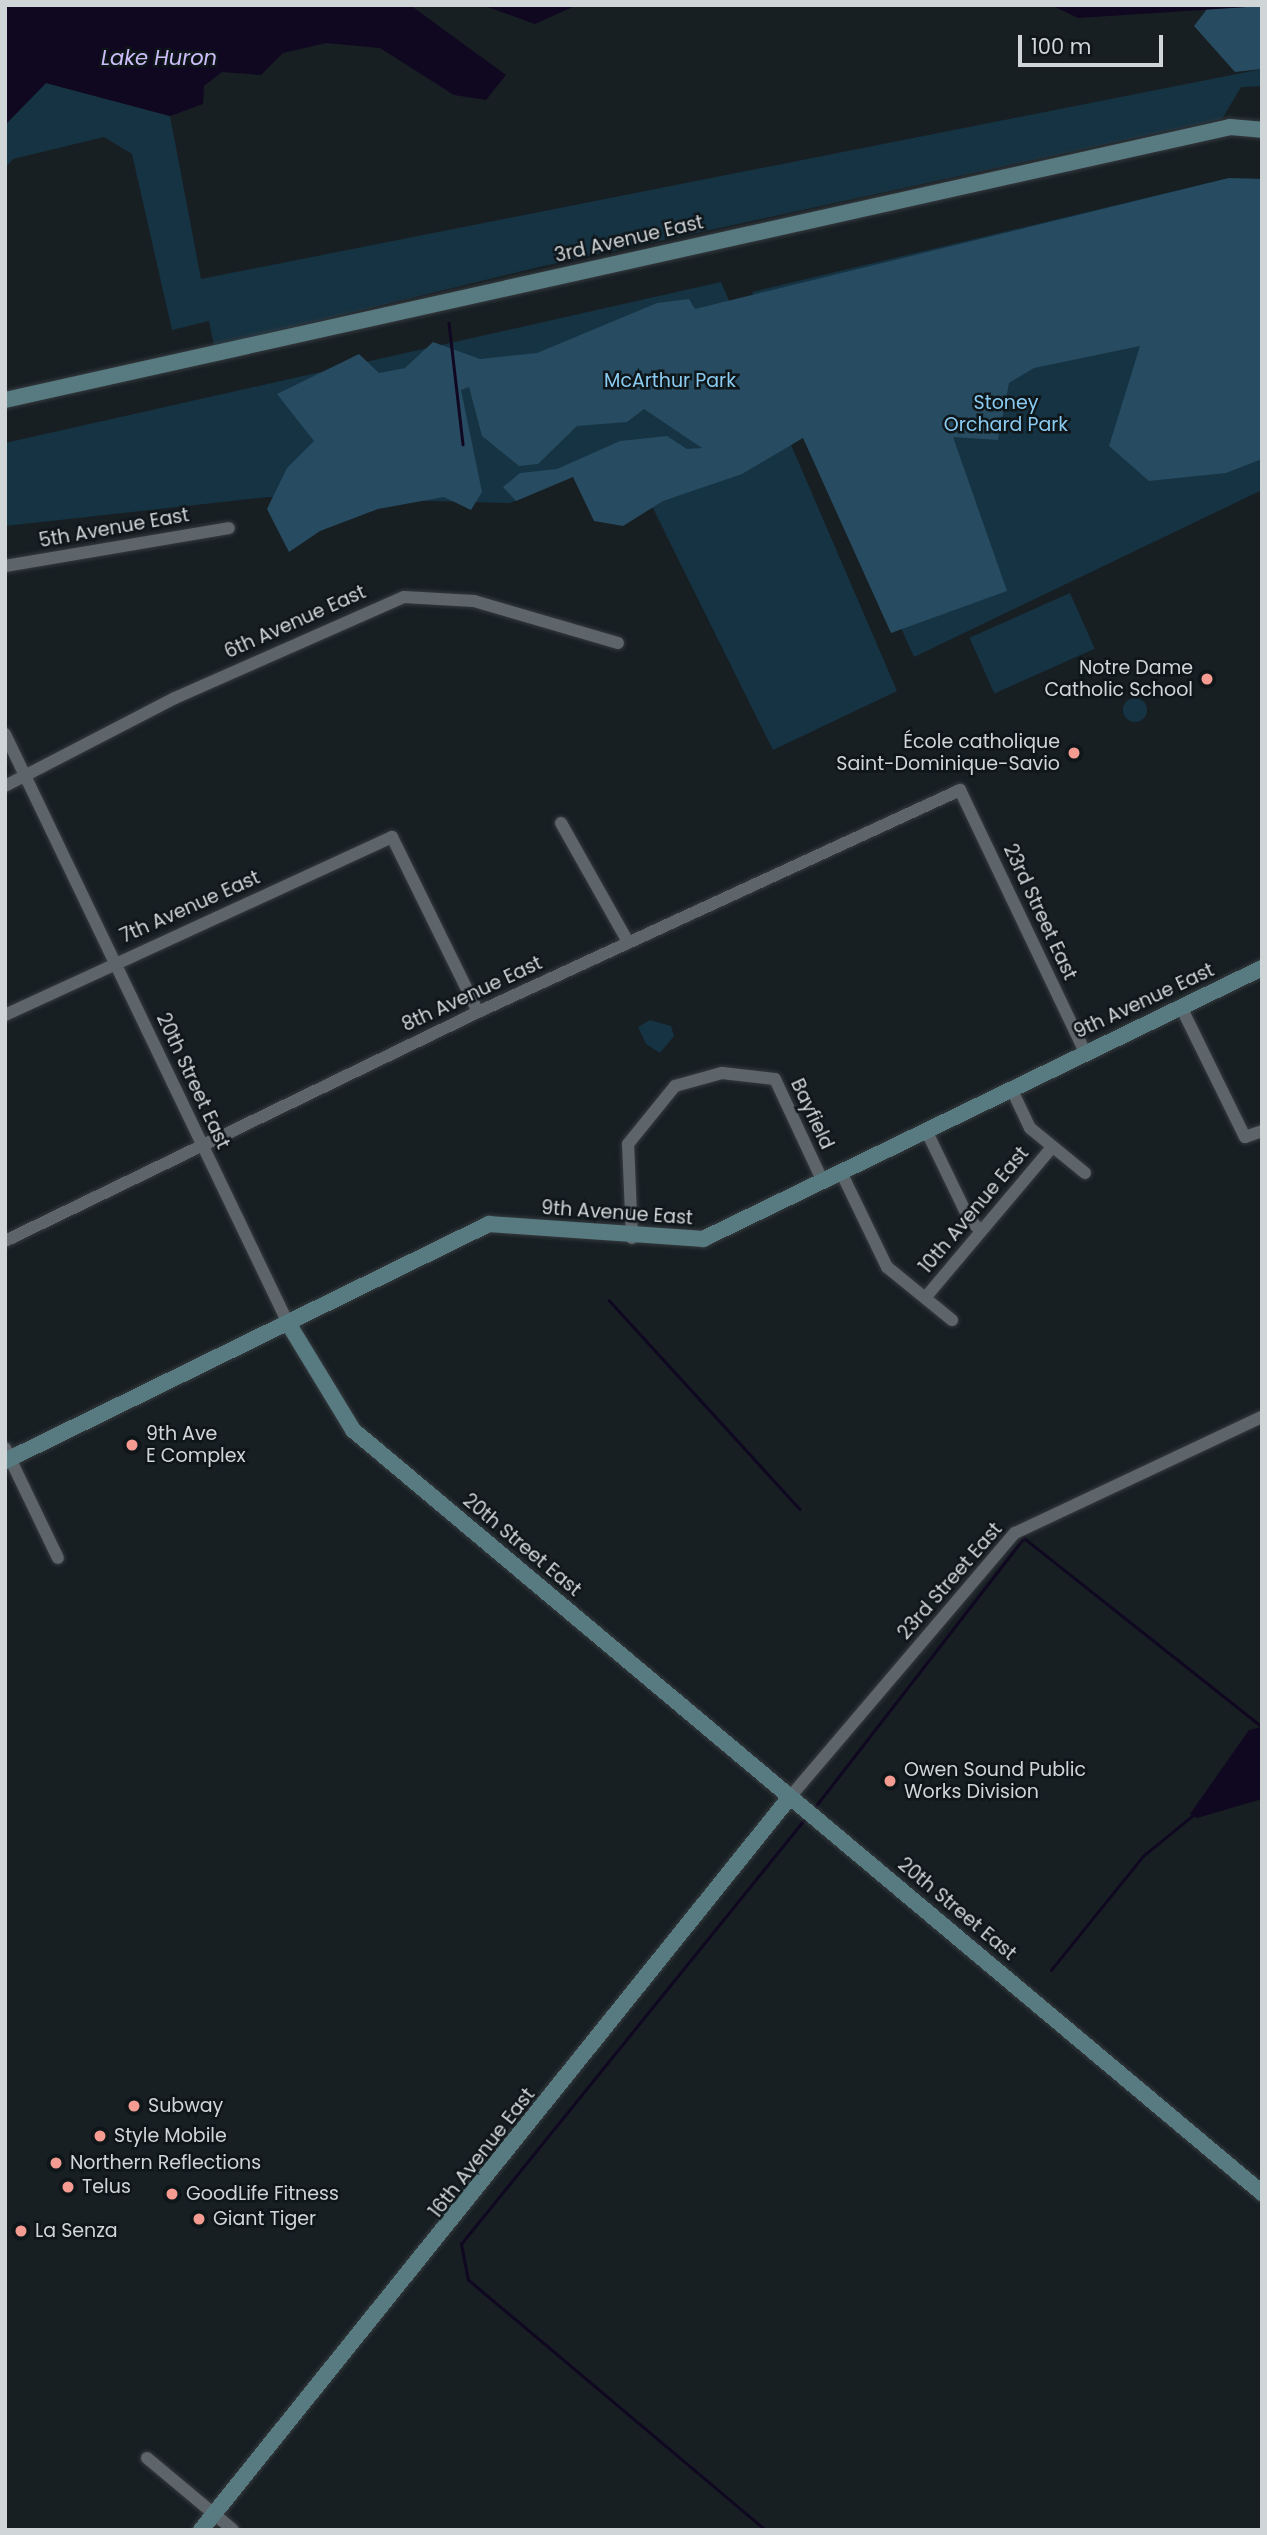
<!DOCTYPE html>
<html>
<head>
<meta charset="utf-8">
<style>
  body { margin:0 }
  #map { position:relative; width:1267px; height:2535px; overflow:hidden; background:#171f23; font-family:Poppins,sans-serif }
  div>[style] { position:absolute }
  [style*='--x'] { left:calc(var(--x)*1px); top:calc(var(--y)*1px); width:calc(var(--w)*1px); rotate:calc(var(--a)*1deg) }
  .green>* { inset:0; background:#163343; transform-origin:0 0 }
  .round { border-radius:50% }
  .forest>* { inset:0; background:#274b60 }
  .water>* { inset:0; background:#100721 }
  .stream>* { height:2.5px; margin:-1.25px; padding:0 1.25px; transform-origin:1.25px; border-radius:1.25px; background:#100721 }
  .roads { filter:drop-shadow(0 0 2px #353a3e) drop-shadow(0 0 2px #353a3e) }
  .street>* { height:12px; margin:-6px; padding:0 6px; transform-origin:6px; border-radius:6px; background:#5d656b }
  .secondary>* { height:16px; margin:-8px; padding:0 8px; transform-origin:8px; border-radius:8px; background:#587b82 }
  .dots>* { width:19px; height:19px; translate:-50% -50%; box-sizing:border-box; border:4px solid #0f161a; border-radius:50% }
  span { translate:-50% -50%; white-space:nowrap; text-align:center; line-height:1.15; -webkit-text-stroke:5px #0f161a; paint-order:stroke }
  .street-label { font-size:19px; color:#d0d5d8 }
  .park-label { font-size:19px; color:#8acbf1 }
  .poi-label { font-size:19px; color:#d0d5d8 }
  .right { translate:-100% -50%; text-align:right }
  .left { translate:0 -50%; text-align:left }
  .water-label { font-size:21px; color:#ccbdfa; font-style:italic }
  .frame { position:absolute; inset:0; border:7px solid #d0d5d8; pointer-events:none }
  .scale { position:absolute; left:1018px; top:35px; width:145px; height:32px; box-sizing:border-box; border:4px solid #d0d5d8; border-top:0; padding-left:9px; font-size:21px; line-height:24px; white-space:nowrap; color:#d0d5d8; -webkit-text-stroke:5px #0f161a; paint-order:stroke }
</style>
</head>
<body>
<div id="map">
  <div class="green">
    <div style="clip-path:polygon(1262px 69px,1262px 86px,1241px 87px,1222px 119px,539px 267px,214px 346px,209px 321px,172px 330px,132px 154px,104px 137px,13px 159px,5px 168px,5px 125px,46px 83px,170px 116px,201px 279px)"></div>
    <div style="clip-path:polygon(1229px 178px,1262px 179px,1262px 490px,914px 657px,752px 292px)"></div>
    <div style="clip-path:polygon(721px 282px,897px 691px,773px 750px,626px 454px,510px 503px,268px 497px,5px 526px,5px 443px)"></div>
    <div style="left:1070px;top:593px;width:61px;height:110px;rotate:66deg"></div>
    <div class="round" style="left:1123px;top:698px;width:24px;height:24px"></div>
    <div style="clip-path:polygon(650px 1020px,671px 1026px,674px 1036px,660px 1053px,646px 1044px,638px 1027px)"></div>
  </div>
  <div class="forest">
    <div style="clip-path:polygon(1262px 6px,1262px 69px,1235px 72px,1194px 26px,1207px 9px)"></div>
    <div style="clip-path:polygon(1229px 178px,1262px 179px,1262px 459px,1226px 473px,1149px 481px,1109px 446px,1140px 346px,1034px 368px,1009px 383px,998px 440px,953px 437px,1007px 591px,891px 633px,803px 438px,742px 474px,663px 501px,623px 526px,594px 521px,573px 477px,516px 501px,503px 487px,520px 473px,557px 469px,620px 441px,667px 436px,687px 449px,702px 448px,644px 409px,627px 422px,577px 426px,538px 464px,519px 466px,482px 436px,469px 387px,461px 390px,482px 492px,471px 510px,444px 497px,378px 509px,320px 531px,289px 552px,267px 509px,287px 468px,314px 441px,277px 394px,359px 354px,379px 373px,405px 368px,433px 342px,480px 359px,537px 353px,657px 303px,689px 299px,695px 309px)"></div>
  </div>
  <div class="water">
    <div style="clip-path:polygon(5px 5px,410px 5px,506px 75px,486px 100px,454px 95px,380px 48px,326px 43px,283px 53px,261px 75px,222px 72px,204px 86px,203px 104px,170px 116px,46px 83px,5px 125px)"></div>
    <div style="clip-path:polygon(482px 5px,577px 5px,535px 24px)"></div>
    <div style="clip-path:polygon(1051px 5px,1262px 5px,1262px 6px,1078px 18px)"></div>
    <div style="clip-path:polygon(1262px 1727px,1262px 1799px,1197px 1818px,1190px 1814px,1249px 1730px)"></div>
  </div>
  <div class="stream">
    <div style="--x:449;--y:323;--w:122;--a:83.4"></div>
    <div style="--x:609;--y:1300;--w:283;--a:47.6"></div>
    <div style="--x:815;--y:1807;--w:341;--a:-52.2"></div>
    <div style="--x:1024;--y:1538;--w:303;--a:38.4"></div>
    <div style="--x:1051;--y:1970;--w:146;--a:-51.1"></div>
    <div style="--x:1143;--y:1856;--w:63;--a:-39.2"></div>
    <div style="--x:765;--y:2530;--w:388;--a:-139.9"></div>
    <div style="--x:468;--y:2280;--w:37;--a:-101"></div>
    <div style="--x:461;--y:2244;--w:545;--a:-51.03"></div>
  </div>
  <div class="roads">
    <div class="street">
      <div style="--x:5;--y:566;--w:227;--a:-9.6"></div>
      <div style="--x:5;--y:734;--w:653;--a:64.34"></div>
      <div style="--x:5;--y:786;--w:191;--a:-27.4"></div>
      <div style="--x:175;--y:698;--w:250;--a:-23.8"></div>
      <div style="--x:404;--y:597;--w:70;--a:3.3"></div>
      <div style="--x:474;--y:601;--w:150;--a:16.3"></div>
      <div style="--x:561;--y:823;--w:137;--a:60.6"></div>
      <div style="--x:1181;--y:1007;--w:145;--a:63.8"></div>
      <div style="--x:1245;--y:1137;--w:18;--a:-19"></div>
      <div style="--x:5;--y:1015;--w:426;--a:-24.7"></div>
      <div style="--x:392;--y:837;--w:195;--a:63.8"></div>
      <div style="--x:1011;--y:1088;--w:44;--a:64.6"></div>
      <div style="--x:1030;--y:1128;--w:71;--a:39.3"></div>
      <div style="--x:926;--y:1130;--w:99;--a:64.2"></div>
      <div style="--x:969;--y:1219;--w:17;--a:45"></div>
      <div style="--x:841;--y:1172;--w:106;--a:64.2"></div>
      <div style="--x:887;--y:1267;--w:84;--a:39.2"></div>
      <div style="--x:632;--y:1238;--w:94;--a:-92.4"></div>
      <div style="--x:628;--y:1144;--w:75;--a:-51"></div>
      <div style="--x:675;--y:1086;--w:49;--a:-15.5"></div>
      <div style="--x:722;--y:1073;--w:53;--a:6.5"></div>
      <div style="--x:775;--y:1079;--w:114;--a:65"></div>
      <div style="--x:5;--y:1241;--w:526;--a:-25.83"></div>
      <div style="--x:478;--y:1012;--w:531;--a:-24.73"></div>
      <div style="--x:960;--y:790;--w:290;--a:64.5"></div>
      <div style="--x:925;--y:1298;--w:197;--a:-49.9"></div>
      <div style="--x:5;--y:1448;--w:122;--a:64.3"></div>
      <div style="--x:790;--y:1797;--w:347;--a:-49.6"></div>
      <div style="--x:1015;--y:1533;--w:273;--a:-25.2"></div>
      <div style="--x:147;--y:2458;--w:112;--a:39.9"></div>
    </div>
    <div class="secondary">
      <div style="--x:5;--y:400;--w:1255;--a:-12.56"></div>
      <div style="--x:1230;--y:127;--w:32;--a:5"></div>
      <div style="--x:288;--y:1323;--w:125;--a:58.7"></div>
      <div style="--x:353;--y:1430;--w:1187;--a:40.01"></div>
      <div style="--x:5;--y:1461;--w:539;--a:-26.09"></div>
      <div style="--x:489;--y:1224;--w:215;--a:4"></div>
      <div style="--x:703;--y:1239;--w:621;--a:-25.86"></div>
      <div style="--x:201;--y:2530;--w:940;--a:-51.22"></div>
    </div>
  </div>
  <div class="dots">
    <div style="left:1207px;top:679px;background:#f59c92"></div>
    <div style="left:1074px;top:753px;background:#f59c92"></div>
    <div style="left:132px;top:1445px;background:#f59c92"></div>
    <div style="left:890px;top:1781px;background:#f59c92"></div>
    <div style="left:134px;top:2106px;background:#f59c92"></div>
    <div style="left:100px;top:2136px;background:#f59c92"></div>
    <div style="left:56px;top:2163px;background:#f59c92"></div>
    <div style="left:68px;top:2187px;background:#f59c92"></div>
    <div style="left:172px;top:2194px;background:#f59c92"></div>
    <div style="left:199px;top:2219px;background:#f59c92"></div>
    <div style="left:21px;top:2231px;background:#f59c92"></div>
  </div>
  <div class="street-label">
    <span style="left:629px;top:239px;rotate:-13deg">3rd Avenue East</span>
    <span style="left:114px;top:528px;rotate:-10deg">5th Avenue East</span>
    <span style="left:295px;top:622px;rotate:-24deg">6th Avenue East</span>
    <span style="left:190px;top:907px;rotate:-24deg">7th Avenue East</span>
    <span style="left:1040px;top:912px;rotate:65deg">23rd Street East</span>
    <span style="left:472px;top:994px;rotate:-25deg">8th Avenue East</span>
    <span style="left:1144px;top:1001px;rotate:-25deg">9th Avenue East</span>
    <span style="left:193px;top:1081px;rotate:65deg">20th Street East</span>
    <span style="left:812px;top:1114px;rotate:65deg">Bayfield</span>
    <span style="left:974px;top:1210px;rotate:-50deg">10th Avenue East</span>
    <span style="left:617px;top:1213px;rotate:4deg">9th Avenue East</span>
    <span style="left:522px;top:1545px;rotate:40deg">20th Street East</span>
    <span style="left:950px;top:1581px;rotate:-49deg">23rd Street East</span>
    <span style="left:957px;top:1909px;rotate:40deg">20th Street East</span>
    <span style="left:482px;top:2153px;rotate:-52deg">16th Avenue East</span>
  </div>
  <div class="park-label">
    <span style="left:670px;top:381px">McArthur Park</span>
    <span style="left:1006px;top:414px">Stoney<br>Orchard Park</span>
  </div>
  <div class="poi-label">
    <span class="right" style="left:1193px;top:679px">Notre Dame<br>Catholic School</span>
    <span class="right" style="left:1060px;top:753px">École catholique<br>Saint-Dominique-Savio</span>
    <span class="left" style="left:146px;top:1445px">9th Ave<br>E Complex</span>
    <span class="left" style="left:904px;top:1781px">Owen Sound Public<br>Works Division</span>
    <span class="left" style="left:148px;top:2106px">Subway</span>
    <span class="left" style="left:114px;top:2136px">Style Mobile</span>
    <span class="left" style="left:70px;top:2163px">Northern Reflections</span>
    <span class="left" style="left:82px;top:2187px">Telus</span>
    <span class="left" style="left:186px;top:2194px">GoodLife Fitness</span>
    <span class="left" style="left:213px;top:2219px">Giant Tiger</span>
    <span class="left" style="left:35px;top:2231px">La Senza</span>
  </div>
  <div class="water-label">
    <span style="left:159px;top:58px">Lake Huron</span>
  </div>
  <div class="frame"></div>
  <div class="scale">100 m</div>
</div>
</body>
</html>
